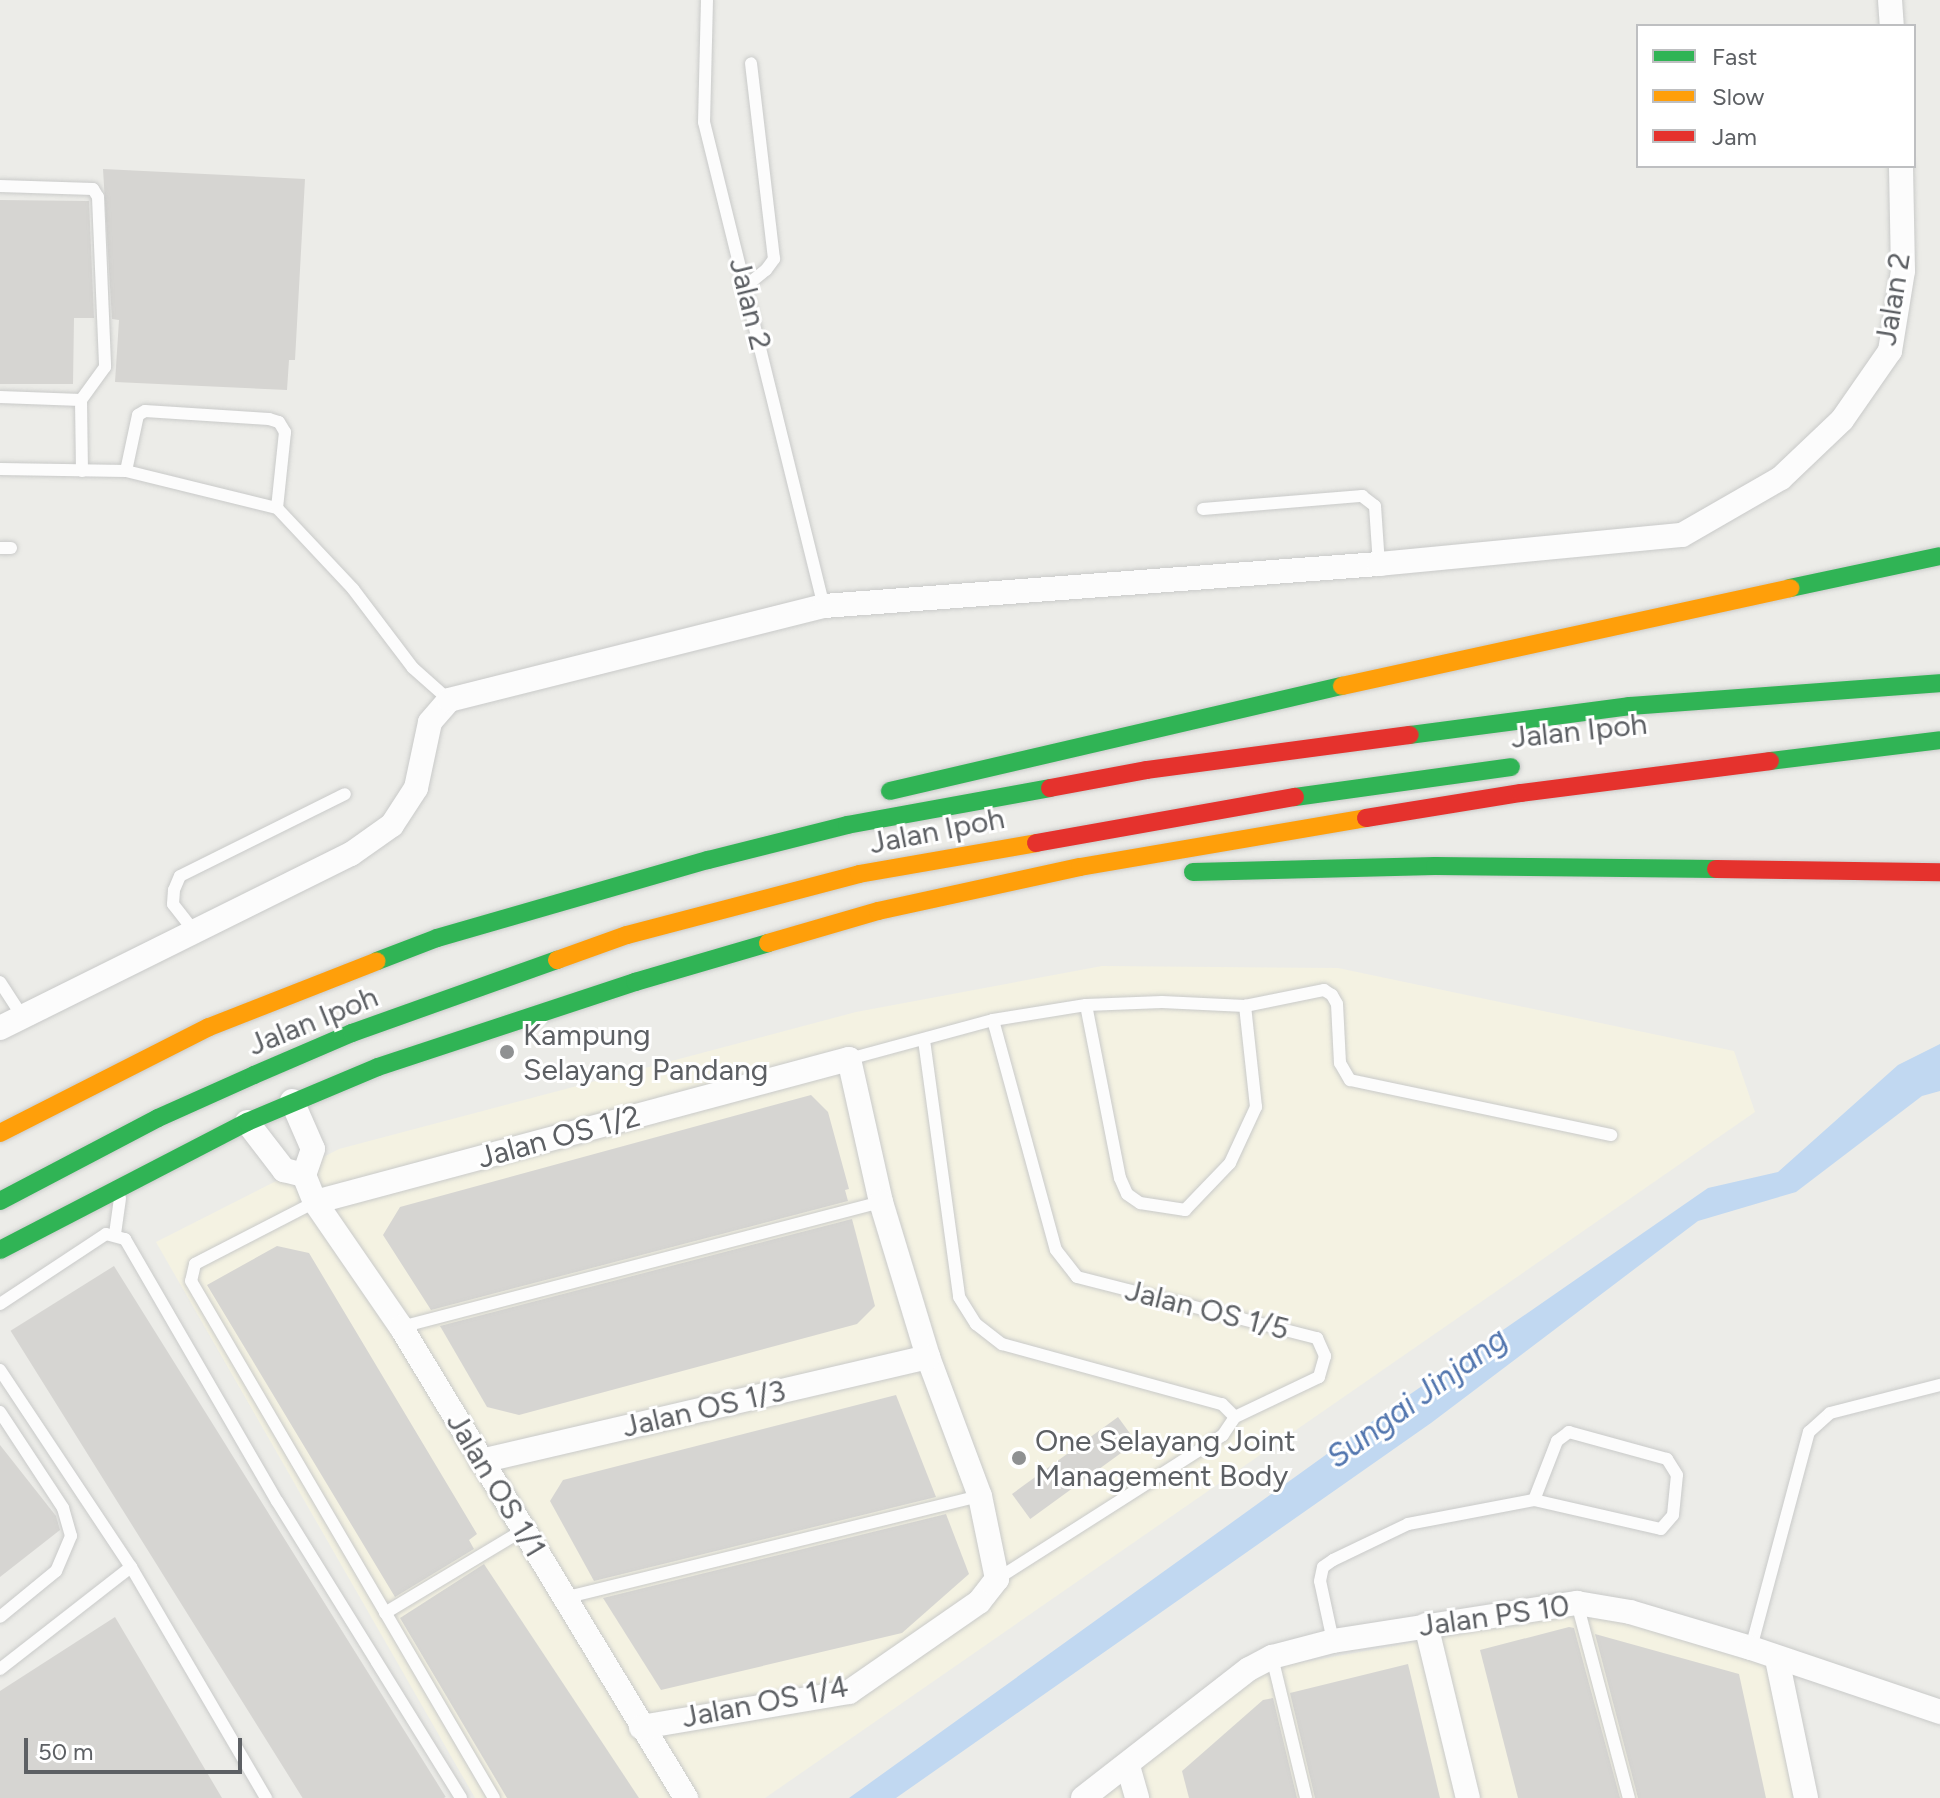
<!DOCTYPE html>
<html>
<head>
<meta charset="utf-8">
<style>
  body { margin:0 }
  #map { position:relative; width:1940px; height:1798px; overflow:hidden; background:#ecece8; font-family:Figtree,sans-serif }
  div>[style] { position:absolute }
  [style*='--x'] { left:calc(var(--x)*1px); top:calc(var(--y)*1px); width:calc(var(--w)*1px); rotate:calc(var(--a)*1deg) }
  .commercial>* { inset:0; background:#f4f2e2 }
  .water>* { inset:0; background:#c1d8f1 }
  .building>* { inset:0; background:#d6d5d2; transform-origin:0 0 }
  .roads { filter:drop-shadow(0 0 2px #c9cac9) drop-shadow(0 0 2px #c9cac9) }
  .lane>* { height:12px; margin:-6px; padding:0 6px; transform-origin:6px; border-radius:6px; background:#fcfcfc }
  .street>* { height:24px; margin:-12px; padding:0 12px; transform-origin:12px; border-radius:12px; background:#fcfcfc }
  .fast>* { height:18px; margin:-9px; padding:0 9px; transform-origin:9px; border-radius:9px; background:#30b455 }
  .slow>* { height:18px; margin:-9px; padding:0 9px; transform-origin:9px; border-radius:9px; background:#ff9f0a }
  .jam>* { height:18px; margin:-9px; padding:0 9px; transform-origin:9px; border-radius:9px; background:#e5322d }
  .dots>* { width:22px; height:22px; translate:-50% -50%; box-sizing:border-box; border:4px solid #fff; border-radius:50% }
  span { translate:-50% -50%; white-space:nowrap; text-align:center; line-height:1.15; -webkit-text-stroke:6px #fff; paint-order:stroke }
  .street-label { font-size:30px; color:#5d6064 }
  .poi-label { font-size:30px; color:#5d6064 }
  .left { translate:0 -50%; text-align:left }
  .water-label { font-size:32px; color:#5175ae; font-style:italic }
  .legend { position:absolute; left:1636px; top:24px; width:280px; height:144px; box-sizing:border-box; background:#fff; border:2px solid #bebfc1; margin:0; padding:10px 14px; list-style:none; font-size:24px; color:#5d6064 }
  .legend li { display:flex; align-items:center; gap:16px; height:40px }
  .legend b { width:40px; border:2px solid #bebfc1 }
  .scale { position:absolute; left:24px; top:1738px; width:218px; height:36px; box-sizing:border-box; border:4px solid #5d6064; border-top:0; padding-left:10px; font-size:24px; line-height:28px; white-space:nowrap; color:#5d6064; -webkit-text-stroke:6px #fff; paint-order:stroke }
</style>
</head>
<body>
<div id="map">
  <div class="commercial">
    <div style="clip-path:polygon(1102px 966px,1338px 968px,1734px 1051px,1755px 1112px,765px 1798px,475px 1798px,156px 1242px,339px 1149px,856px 1012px)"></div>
    <div style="clip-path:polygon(1570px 1614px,1631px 1624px,1768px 1666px,1794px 1798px,1103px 1798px,1252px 1678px,1282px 1666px)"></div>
  </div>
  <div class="water">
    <div style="clip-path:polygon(1940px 1044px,1940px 1091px,1922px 1096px,1796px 1192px,1698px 1221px,1431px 1423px,896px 1798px,849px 1798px,1409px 1395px,1708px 1188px,1778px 1172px,1898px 1065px)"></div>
  </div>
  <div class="building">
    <div style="clip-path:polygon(103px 169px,305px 179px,295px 360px,289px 360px,287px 390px,115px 382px,119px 320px,112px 319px)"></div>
    <div style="clip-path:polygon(0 200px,89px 201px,94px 318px,74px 318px,73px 384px,0 384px)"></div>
    <div style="clip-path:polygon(811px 1095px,828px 1112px,849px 1189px,845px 1190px,848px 1201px,431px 1310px,383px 1235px,400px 1207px)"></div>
    <div style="clip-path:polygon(852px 1219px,875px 1306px,857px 1324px,519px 1415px,487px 1407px,440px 1326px)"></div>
    <div style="clip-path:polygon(277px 1246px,309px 1253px,477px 1534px,469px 1540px,474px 1549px,395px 1597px,207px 1285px)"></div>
    <div style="left:114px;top:1266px;width:626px;height:122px;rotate:58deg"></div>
    <div style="clip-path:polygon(896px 1395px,936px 1497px,594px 1581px,550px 1501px,563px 1480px)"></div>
    <div style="left:1118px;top:1417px;width:31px;height:131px;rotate:54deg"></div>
    <div style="clip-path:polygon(0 1445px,56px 1516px,60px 1530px,0 1577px)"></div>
    <div style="clip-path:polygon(946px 1514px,969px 1574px,902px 1633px,661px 1690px,603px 1598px)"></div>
    <div style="clip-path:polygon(484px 1564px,639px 1798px,507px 1798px,400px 1618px)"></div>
    <div style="clip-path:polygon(115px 1617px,222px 1798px,0 1798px,0 1691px)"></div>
    <div style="clip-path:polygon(1569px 1627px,1574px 1628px,1620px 1798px,1518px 1798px,1480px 1650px)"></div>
    <div style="clip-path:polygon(1595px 1634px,1739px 1674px,1766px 1798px,1638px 1798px)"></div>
    <div style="clip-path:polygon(1408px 1664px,1440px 1798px,1315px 1798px,1290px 1693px)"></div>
    <div style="clip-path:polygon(1273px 1698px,1297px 1798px,1189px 1798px,1182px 1771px,1263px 1700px)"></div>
  </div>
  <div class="roads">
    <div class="lane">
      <div style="--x:707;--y:0;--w:122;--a:91.4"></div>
      <div style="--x:704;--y:122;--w:499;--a:76.1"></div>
      <div style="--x:0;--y:186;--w:93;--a:1.8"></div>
      <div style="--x:93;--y:189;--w:9;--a:58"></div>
      <div style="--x:98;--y:197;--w:170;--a:87.6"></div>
      <div style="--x:105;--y:367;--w:41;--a:126"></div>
      <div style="--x:746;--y:286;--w:26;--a:-39"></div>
      <div style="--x:766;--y:270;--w:14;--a:-54"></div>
      <div style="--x:774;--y:259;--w:197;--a:-96.7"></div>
      <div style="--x:0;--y:397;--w:81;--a:2.1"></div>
      <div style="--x:81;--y:400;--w:71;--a:89.2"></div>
      <div style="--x:0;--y:469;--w:126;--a:0.9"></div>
      <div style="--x:126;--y:471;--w:155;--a:13.8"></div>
      <div style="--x:277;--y:508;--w:111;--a:46.8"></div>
      <div style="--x:353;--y:589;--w:99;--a:52.8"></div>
      <div style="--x:413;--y:668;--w:48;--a:41.6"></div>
      <div style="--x:126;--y:471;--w:57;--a:-77.9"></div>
      <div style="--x:138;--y:415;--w:8;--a:-30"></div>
      <div style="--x:145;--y:411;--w:124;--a:3.7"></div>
      <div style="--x:269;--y:419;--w:10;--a:17"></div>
      <div style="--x:279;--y:422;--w:12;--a:59"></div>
      <div style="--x:285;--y:432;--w:76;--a:96"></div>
      <div style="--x:1203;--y:509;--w:160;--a:-4.7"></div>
      <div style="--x:1362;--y:496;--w:16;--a:38"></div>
      <div style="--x:1375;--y:506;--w:58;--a:86.1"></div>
      <div style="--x:0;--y:548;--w:11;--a:0"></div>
      <div style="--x:194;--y:931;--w:34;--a:-128"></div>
      <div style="--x:173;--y:904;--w:14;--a:-86"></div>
      <div style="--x:174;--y:890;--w:15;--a:-67"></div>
      <div style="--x:180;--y:876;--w:184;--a:-26.4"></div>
      <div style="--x:0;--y:982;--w:40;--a:57.1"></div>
      <div style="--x:1086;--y:1005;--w:176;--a:78.9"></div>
      <div style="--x:1120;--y:1178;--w:17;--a:66"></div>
      <div style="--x:1127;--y:1194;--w:16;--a:35"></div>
      <div style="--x:1140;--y:1203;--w:46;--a:8.8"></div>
      <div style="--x:1185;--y:1210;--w:65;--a:-46.2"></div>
      <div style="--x:1230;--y:1163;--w:62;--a:-65.1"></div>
      <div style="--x:1256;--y:1107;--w:102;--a:-96.2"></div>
      <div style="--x:993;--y:1020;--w:238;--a:74.7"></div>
      <div style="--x:1056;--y:1250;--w:34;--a:52"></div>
      <div style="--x:1077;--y:1277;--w:248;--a:14.3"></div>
      <div style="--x:1317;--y:1338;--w:20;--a:66"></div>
      <div style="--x:1325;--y:1356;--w:22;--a:106"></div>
      <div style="--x:1319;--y:1377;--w:93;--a:154.5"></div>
      <div style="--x:1235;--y:1417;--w:22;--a:124"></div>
      <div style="--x:1223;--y:1435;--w:268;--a:147.5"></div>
      <div style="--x:924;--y:1040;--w:259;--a:82.2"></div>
      <div style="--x:959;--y:1297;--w:32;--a:58"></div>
      <div style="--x:976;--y:1324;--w:33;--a:38"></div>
      <div style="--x:1002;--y:1344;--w:228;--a:15.3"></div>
      <div style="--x:1222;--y:1404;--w:18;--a:45"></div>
      <div style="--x:849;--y:1059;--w:149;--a:-15.2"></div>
      <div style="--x:993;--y:1020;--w:94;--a:-9.2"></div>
      <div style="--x:1086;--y:1005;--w:76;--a:-2.3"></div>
      <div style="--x:1162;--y:1002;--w:83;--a:2.8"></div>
      <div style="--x:1245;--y:1006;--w:81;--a:-11.4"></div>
      <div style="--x:1324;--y:990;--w:9;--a:32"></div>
      <div style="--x:1332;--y:995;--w:10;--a:61"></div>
      <div style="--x:1337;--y:1004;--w:59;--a:87.1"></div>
      <div style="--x:1340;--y:1063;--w:20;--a:60"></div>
      <div style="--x:1350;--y:1080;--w:267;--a:11.9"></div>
      <div style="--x:315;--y:1202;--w:135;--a:152.7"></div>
      <div style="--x:195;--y:1264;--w:17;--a:103"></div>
      <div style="--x:191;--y:1281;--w:599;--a:59.63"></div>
      <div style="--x:115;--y:1234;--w:36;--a:-82"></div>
      <div style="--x:0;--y:1304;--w:127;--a:-33.4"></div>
      <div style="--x:106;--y:1234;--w:20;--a:15"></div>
      <div style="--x:125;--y:1239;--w:303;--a:59.9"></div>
      <div style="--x:277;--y:1501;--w:349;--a:58.2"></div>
      <div style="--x:401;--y:1327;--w:496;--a:-14.6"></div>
      <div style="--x:0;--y:1370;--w:237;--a:56.4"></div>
      <div style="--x:131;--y:1567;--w:268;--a:59.7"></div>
      <div style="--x:0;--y:1412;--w:115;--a:56.7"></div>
      <div style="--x:63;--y:1508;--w:29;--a:74"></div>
      <div style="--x:71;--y:1536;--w:38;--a:113"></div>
      <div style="--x:56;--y:1571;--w:72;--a:140.6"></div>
      <div style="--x:564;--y:1598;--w:428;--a:-13.8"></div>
      <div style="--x:1577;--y:1603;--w:202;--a:75.1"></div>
      <div style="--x:385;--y:1613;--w:161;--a:-31"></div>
      <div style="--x:1333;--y:1641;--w:61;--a:-102.2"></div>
      <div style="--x:1320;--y:1581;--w:14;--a:-78"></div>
      <div style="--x:1323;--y:1567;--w:12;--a:-35"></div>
      <div style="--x:1333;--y:1560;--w:83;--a:-25.6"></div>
      <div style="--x:1408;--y:1524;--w:128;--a:-10.8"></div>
      <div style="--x:1534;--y:1500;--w:130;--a:12.9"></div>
      <div style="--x:1661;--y:1529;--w:18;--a:-49"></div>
      <div style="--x:1673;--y:1515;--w:40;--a:-84.3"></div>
      <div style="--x:1677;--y:1475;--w:19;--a:-122"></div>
      <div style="--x:1667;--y:1459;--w:102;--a:-164.6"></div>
      <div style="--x:1569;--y:1432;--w:15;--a:143"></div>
      <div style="--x:1557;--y:1441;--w:63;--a:111.3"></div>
      <div style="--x:1751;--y:1648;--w:224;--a:-75"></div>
      <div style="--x:1809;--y:1432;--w:28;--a:-42"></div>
      <div style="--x:1830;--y:1413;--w:114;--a:-14.3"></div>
      <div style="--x:1272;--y:1657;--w:145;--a:76.4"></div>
      <div style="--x:0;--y:1669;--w:166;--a:-37.9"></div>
    </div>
    <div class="street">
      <div style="--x:1890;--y:0;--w:26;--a:86"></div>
      <div style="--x:0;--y:1028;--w:392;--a:-26.4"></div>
      <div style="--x:351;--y:854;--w:50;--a:-35.3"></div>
      <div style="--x:392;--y:825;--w:44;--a:-57"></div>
      <div style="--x:416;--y:788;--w:67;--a:-78"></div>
      <div style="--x:430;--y:722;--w:29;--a:-49"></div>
      <div style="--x:449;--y:700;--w:387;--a:-14.1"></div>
      <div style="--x:824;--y:606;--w:557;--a:-4.33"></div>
      <div style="--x:1379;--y:564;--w:304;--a:-5.5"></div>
      <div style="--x:1682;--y:535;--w:114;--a:-29.9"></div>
      <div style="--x:1781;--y:478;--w:84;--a:-43.6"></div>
      <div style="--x:1842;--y:420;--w:84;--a:-55.2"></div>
      <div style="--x:1890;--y:351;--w:81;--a:-80.8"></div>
      <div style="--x:1903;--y:271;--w:105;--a:-91.1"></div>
      <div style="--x:292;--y:1101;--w:52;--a:66.4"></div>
      <div style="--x:313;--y:1149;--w:28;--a:109"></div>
      <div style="--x:304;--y:1175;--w:29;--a:68"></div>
      <div style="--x:315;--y:1202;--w:152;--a:55.5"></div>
      <div style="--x:401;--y:1327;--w:551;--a:58.82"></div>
      <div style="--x:247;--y:1122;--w:61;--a:52.4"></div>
      <div style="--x:284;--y:1170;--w:21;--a:14"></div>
      <div style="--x:315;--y:1202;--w:553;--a:-14.99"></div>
      <div style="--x:849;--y:1059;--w:147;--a:77.4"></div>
      <div style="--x:881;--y:1202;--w:162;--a:73.1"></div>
      <div style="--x:928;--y:1357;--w:148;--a:69.5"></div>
      <div style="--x:980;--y:1496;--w:85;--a:78.4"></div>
      <div style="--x:997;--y:1579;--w:29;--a:128"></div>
      <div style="--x:979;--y:1602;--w:158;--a:145.3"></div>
      <div style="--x:849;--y:1692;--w:211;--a:170.4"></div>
      <div style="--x:481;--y:1461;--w:459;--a:-13.1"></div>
      <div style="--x:1426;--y:1625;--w:178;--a:76.4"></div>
      <div style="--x:1777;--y:1659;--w:142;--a:78.2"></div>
      <div style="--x:1128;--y:1766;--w:33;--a:74"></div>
      <div style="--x:1083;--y:1798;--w:210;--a:-37.9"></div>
      <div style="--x:1249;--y:1669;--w:26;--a:-28"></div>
      <div style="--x:1272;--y:1657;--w:63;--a:-14.7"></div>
      <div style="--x:1333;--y:1641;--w:247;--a:-8.9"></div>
      <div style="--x:1577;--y:1603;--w:54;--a:9.6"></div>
      <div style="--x:1630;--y:1612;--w:126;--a:16.6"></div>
      <div style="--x:1751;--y:1648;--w:200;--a:18.7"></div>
    </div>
    <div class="fast">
      <div style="--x:1790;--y:588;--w:153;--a:-12"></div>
      <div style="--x:1410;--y:735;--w:221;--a:-7.5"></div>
      <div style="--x:1629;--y:706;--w:312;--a:-4.2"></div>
      <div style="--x:1770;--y:761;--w:171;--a:-7"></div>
      <div style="--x:890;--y:791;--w:464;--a:-13.1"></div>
      <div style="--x:1295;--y:797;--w:218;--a:-7.9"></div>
      <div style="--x:1193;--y:872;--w:242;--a:-1.4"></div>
      <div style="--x:1435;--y:866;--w:281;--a:0.6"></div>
      <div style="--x:377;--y:961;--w:64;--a:-21"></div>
      <div style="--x:437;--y:938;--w:282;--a:-16.1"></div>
      <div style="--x:708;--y:860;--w:143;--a:-14.1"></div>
      <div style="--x:847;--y:825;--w:206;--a:-10.3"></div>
      <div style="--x:0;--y:1201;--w:178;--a:-27.7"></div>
      <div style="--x:158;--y:1118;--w:105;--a:-24.1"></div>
      <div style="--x:254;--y:1075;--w:107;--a:-23.2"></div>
      <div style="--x:352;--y:1033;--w:218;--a:-19.6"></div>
      <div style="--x:0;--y:1250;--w:278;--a:-27.4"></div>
      <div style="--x:247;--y:1122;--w:142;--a:-22.8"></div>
      <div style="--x:378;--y:1067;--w:271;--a:-18.3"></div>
      <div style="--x:635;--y:982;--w:139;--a:-16.3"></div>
    </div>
    <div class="slow">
      <div style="--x:1342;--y:686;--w:459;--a:-12.3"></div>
      <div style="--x:768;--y:943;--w:115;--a:-16.2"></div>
      <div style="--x:878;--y:911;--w:207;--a:-12.3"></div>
      <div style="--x:1080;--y:867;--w:290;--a:-9.7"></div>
      <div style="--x:557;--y:960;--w:74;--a:-19.7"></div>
      <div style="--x:627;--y:935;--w:240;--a:-14.7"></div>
      <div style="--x:859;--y:874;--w:180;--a:-9.9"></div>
      <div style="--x:0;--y:1133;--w:234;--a:-26.9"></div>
      <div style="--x:209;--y:1027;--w:180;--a:-21.4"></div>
    </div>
    <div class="jam">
      <div style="--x:1050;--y:788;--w:99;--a:-10.5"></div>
      <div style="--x:1147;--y:770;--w:265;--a:-7.6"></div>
      <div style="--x:1366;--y:818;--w:157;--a:-9.2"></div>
      <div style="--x:1521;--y:793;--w:251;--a:-7.3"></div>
      <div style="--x:1036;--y:843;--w:263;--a:-10.1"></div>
      <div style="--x:1716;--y:869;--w:224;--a:0.8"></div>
    </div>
  </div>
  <div class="dots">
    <div style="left:507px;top:1052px;background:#8f9192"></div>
    <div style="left:1019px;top:1458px;background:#8f9192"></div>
  </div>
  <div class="street-label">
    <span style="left:1893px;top:299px;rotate:-81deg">Jalan 2</span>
    <span style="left:750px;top:304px;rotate:76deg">Jalan 2</span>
    <span style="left:1579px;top:731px;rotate:-6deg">Jalan Ipoh</span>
    <span style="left:937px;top:831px;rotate:-11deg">Jalan Ipoh</span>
    <span style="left:313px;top:1021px;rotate:-22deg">Jalan Ipoh</span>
    <span style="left:559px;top:1137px;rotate:-15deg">Jalan OS 1/2</span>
    <span style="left:1207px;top:1310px;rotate:14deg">Jalan OS 1/5</span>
    <span style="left:704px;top:1409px;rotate:-13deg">Jalan OS 1/3</span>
    <span style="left:496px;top:1485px;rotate:59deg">Jalan OS 1/1</span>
    <span style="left:1494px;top:1616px;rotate:-8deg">Jalan PS 10</span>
    <span style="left:765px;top:1702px;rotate:-11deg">Jalan OS 1/4</span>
  </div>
  <div class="poi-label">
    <span class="left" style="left:523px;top:1052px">Kampung<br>Selayang Pandang</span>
    <span class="left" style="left:1035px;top:1458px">One Selayang Joint<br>Management Body</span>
  </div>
  <div class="water-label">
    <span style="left:1417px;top:1398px;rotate:-36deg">Sungai Jinjang</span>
  </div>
  <ul class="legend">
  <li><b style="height:10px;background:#30b455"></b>Fast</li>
  <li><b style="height:10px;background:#ff9f0a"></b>Slow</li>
  <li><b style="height:10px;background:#e5322d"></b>Jam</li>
  </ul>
  <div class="scale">50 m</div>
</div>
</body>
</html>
